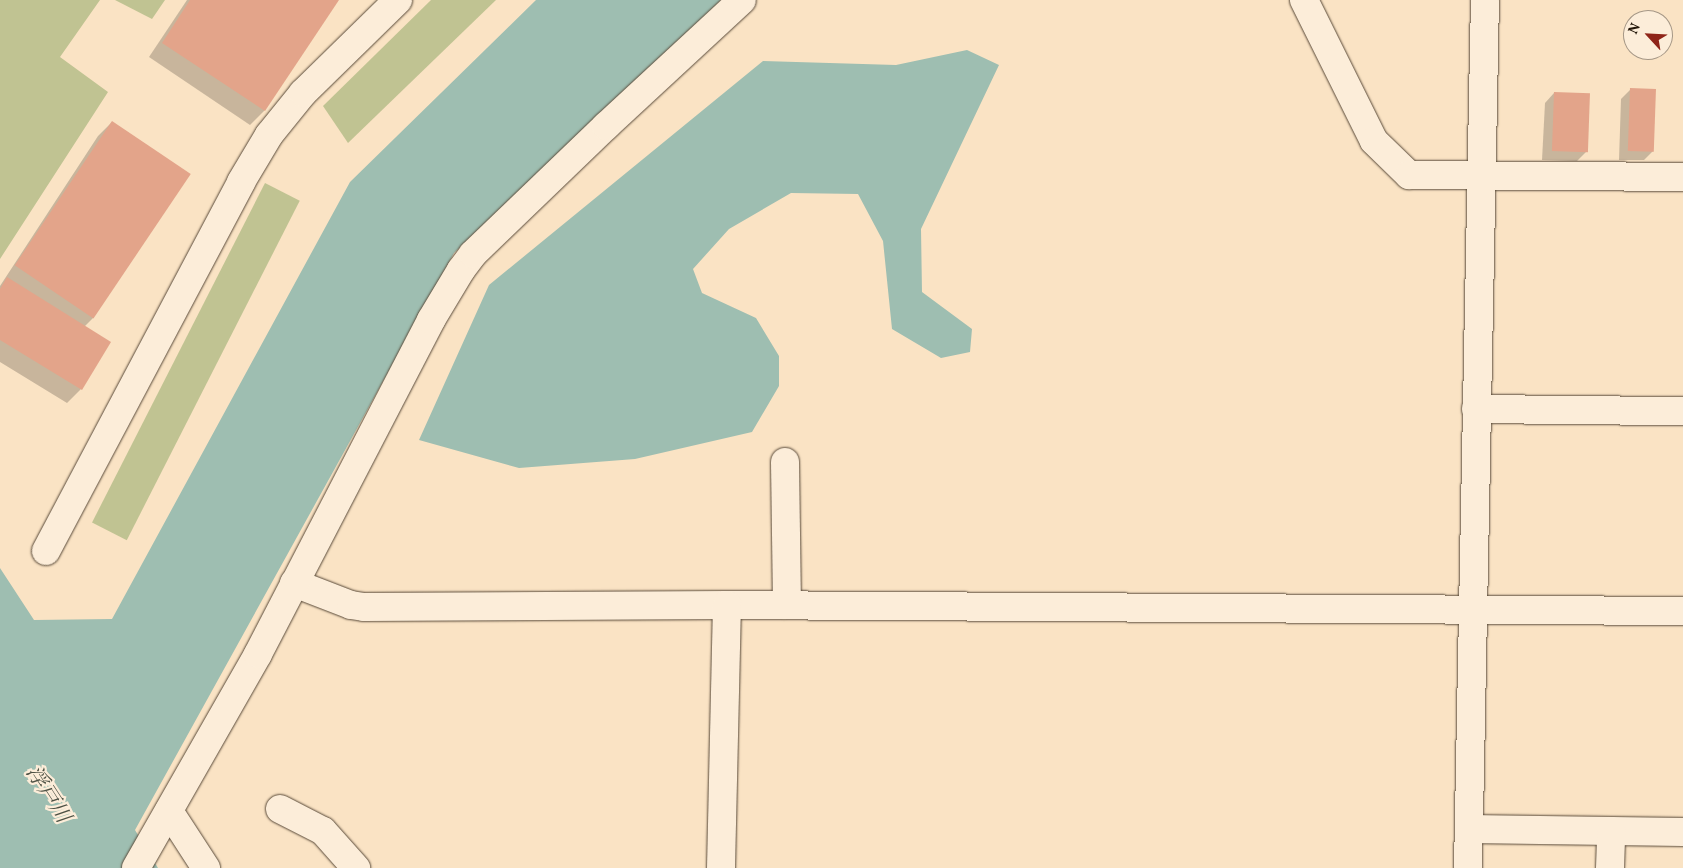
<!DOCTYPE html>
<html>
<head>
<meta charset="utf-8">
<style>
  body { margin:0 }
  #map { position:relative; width:1683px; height:868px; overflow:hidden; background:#fae3c4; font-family:Vollkorn,"Noto Serif JP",serif }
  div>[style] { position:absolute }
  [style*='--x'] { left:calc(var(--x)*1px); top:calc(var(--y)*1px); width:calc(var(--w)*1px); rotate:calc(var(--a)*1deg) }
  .green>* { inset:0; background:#c0c392; transform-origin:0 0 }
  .water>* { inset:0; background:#9ebeb1 }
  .shadow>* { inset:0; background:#0003 }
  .building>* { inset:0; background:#e3a48a; transform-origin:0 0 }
  .roads { filter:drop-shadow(0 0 1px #584938) drop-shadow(0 0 1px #584938) }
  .minor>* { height:28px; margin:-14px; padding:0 14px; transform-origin:14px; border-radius:14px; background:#fcedd9 }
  span { translate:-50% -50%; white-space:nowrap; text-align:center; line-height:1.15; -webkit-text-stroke:4.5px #fcedd9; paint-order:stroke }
  .water-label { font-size:21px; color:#4d5144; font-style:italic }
  .north { position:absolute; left:1623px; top:10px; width:50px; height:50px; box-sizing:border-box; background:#fcedd9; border:1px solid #a59786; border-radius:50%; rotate:295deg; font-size:14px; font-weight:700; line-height:20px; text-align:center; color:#221609 }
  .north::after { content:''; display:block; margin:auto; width:18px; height:22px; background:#8f2418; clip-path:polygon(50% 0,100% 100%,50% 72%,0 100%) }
</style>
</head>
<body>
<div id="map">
  <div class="green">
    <div style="clip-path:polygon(0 0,100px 0,60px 57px,108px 92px,0 259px)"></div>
    <div style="clip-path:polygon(115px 0,165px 0,152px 19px)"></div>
    <div style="clip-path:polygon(431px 0,496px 0,348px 143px,323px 106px)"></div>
    <div style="left:265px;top:183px;width:39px;height:381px;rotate:27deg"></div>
  </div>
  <div class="water">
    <div style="clip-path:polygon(536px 0,721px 0,454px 253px,135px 830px,158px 868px,0 868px,0 568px,34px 620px,112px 619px,350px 182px)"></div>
    <div style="clip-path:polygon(967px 50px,999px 65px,921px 229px,922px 292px,972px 329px,970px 352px,941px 358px,892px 329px,883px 241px,858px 194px,791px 193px,729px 229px,693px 269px,702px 293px,756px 318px,779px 356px,779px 386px,752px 432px,635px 459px,519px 468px,419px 440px,489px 285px,763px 61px,896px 65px)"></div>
  </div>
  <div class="shadow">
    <div style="clip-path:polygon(187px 0,337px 0,264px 111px,250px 125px,149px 57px)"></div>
    <div style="clip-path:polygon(1630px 90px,1653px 151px,1644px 160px,1619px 160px,1621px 99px)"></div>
    <div style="clip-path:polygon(1554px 93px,1586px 152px,1577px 161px,1542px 160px,1545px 103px)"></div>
    <div style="clip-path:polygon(112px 122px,93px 318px,84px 327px,109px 342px,81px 389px,67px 403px,0 362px,0 286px,98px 136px)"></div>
  </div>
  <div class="building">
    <div style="clip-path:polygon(190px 0,339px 0,265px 111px,162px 43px)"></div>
    <div style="left:1630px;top:88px;width:26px;height:63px;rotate:2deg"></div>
    <div style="left:1554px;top:92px;width:36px;height:59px;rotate:2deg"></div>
    <div style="left:112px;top:121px;width:95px;height:174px;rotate:34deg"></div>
    <div style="clip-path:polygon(7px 277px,111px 342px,82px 390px,0 340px,0 289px)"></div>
  </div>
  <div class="roads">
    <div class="minor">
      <div style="--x:1304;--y:0;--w:157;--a:63.6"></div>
      <div style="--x:1374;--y:141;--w:49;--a:44.2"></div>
      <div style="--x:1409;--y:175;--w:274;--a:0.4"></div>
      <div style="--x:1476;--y:409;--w:207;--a:0.6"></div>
      <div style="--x:785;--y:462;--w:143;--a:89.2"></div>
      <div style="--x:46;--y:551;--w:417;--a:-62.1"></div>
      <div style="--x:241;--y:182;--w:55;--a:-59.2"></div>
      <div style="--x:269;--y:135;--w:54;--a:-51"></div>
      <div style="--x:303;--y:93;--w:133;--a:-44.4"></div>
      <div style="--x:294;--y:583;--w:61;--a:21.1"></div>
      <div style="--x:351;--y:605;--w:13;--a:9"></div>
      <div style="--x:364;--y:607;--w:363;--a:-0.3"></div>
      <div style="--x:727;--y:605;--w:956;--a:0.36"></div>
      <div style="--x:280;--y:809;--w:48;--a:27.1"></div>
      <div style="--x:323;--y:831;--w:50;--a:48.3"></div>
      <div style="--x:169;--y:811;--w:68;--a:57"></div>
      <div style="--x:1469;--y:829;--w:214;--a:0.8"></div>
      <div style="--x:136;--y:868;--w:246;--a:-60.3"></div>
      <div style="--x:258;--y:654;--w:376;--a:-62.6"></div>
      <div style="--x:431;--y:320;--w:58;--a:-59"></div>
      <div style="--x:461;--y:270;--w:20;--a:-53"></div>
      <div style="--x:473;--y:254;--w:185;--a:-43.9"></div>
      <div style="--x:606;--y:126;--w:185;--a:-42.8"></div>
      <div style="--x:721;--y:868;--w:263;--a:-88.7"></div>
      <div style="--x:1468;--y:868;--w:868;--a:-88.88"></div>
      <div style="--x:1610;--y:868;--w:37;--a:-88"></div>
    </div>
  </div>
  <div class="water-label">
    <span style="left:47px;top:795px;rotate:57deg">浮戸川</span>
  </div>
  <div class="north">N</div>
</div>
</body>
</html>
